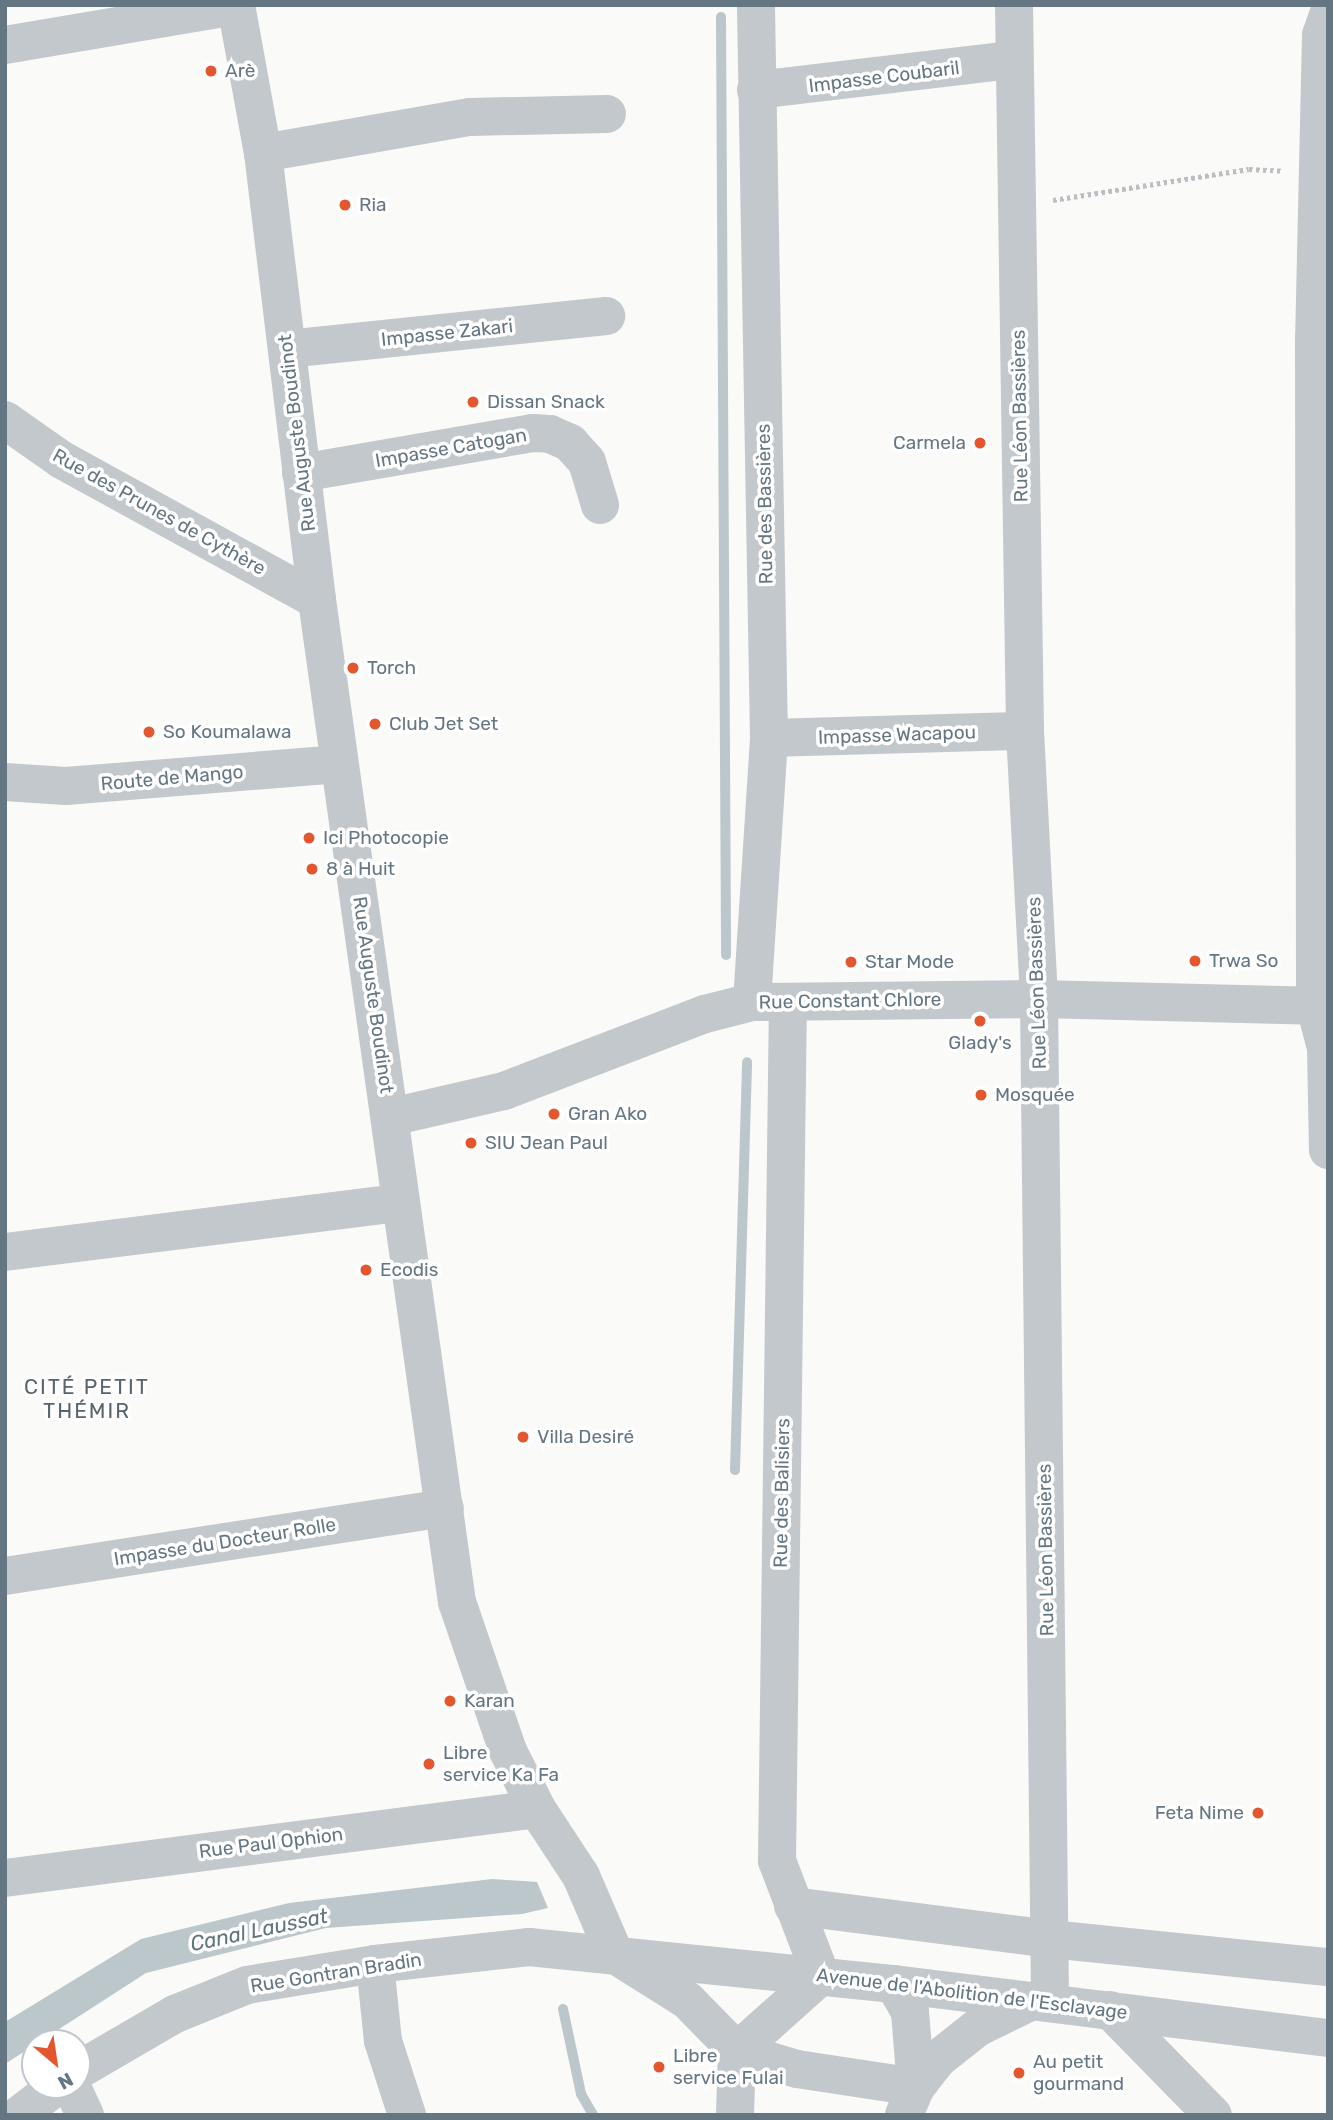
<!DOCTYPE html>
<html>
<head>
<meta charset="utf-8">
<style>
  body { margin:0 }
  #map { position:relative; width:1333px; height:2120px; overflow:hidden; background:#fafaf8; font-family:Rubik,sans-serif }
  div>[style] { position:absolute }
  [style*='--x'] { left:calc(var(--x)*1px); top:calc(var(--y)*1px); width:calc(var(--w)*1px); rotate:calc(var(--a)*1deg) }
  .water>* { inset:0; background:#bbc7cb }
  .stream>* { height:10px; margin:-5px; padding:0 5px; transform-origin:5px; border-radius:5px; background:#bbc7cb }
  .path>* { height:4.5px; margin-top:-2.25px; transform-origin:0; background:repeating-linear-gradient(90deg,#bbbfc2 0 3.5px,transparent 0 7px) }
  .minor>* { height:38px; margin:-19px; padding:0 19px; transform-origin:19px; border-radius:19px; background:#c3c8cc }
  .dots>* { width:19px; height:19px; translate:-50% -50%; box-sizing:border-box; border:4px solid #fff; border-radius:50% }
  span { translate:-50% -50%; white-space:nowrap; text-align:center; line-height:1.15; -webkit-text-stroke:7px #fff; paint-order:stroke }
  .poi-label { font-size:19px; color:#657683 }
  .left { translate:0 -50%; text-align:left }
  .right { translate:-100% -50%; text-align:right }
  .street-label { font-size:19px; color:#657683 }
  .neighbourhood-label { font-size:21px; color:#57646e; letter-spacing:2px }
  .water-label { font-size:21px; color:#60757c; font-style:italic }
  .frame { position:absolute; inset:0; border:7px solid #657683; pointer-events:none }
  .north { position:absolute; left:21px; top:2029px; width:70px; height:70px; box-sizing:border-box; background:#fff; border:2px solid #c1c8cd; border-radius:50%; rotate:151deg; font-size:19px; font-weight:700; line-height:28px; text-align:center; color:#657683 }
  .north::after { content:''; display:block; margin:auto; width:24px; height:32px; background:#e4572e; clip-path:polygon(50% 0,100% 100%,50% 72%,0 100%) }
</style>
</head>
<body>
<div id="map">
  <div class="water">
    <div style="clip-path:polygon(492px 1879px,537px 1882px,548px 1908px,522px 1914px,326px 1928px,146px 1973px,5px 2064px,5px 2022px,141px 1939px,289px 1903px)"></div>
  </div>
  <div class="stream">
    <div style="--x:721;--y:17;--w:938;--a:89.69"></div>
    <div style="--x:735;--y:1470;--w:408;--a:-88.3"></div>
    <div style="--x:563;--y:2009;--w:87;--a:78"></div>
    <div style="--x:581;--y:2094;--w:24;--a:60"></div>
  </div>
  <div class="path">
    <div style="--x:1053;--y:200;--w:198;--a:-9"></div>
    <div style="--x:1249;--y:169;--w:34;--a:3"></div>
  </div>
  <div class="minor">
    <div style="--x:236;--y:5;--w:150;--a:79.7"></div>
    <div style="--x:263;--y:153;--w:450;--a:83.1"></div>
    <div style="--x:317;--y:600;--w:1012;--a:82.05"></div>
    <div style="--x:457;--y:1602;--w:157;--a:71.1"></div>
    <div style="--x:508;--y:1751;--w:65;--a:63.4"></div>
    <div style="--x:537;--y:1809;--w:80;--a:56.7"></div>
    <div style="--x:581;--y:1876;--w:86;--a:66.7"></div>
    <div style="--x:1014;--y:5;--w:726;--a:89.13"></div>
    <div style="--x:1025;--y:731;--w:268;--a:87"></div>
    <div style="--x:1039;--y:999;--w:1004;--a:89.37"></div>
    <div style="--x:1328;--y:15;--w:21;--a:109"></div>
    <div style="--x:1321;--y:35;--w:306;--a:91.3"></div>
    <div style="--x:1314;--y:341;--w:665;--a:89.91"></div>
    <div style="--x:1315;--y:1006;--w:43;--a:75.3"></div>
    <div style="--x:1326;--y:1048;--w:102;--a:88.9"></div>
    <div style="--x:5;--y:45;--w:234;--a:-9.6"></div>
    <div style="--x:756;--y:90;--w:258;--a:-6.7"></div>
    <div style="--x:263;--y:153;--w:210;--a:-9.9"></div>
    <div style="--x:470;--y:117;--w:137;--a:-1.3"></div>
    <div style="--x:287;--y:349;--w:321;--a:-5.9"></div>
    <div style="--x:5;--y:420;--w:70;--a:35.1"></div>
    <div style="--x:62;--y:460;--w:291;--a:28.8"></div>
    <div style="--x:301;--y:473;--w:235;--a:-9.8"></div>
    <div style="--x:533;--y:433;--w:17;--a:3"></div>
    <div style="--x:550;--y:434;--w:22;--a:24"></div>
    <div style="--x:570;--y:443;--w:25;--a:48"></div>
    <div style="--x:587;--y:462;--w:45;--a:73.2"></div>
    <div style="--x:769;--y:738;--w:256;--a:-1.6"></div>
    <div style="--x:5;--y:782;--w:61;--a:3.8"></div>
    <div style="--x:66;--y:786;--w:274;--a:-4.6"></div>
    <div style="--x:752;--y:1002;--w:265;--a:-86.3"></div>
    <div style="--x:769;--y:738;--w:733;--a:-91.02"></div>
    <div style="--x:391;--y:1117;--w:116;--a:-13"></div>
    <div style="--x:504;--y:1091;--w:215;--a:-21"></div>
    <div style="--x:705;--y:1014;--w:49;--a:-14.3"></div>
    <div style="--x:752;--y:1002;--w:287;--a:-0.6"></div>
    <div style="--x:1039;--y:999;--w:289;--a:1.4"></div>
    <div style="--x:5;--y:1252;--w:399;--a:-7.1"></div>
    <div style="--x:5;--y:1576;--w:445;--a:-8.8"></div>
    <div style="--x:5;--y:1878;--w:536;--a:-7.39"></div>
    <div style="--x:793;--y:1906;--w:259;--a:7.3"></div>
    <div style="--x:1050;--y:1939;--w:279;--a:5.8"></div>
    <div style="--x:623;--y:1960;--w:77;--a:32.2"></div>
    <div style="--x:688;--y:2001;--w:70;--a:45.6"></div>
    <div style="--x:737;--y:2051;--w:64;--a:91.8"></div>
    <div style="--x:375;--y:1964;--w:77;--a:84.1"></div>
    <div style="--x:383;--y:2041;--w:78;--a:72"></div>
    <div style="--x:894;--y:1984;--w:32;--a:60"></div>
    <div style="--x:910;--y:2012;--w:75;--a:85.4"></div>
    <div style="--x:1110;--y:2010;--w:147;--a:45.6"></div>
    <div style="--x:737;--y:2051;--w:113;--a:-41.8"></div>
    <div style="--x:821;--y:1976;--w:123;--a:-110.9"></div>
    <div style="--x:777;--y:1861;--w:859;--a:-89.27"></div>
    <div style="--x:737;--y:2051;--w:63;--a:16.7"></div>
    <div style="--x:797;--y:2069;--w:120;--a:8.6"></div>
    <div style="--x:77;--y:2071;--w:113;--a:-30.2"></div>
    <div style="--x:175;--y:2014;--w:78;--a:-21.9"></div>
    <div style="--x:247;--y:1985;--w:130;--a:-9.3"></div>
    <div style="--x:375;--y:1964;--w:155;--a:-6.3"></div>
    <div style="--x:529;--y:1947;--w:367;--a:5.8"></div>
    <div style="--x:894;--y:1984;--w:437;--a:7.1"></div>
    <div style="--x:71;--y:2085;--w:33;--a:65"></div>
    <div style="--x:19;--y:2115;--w:49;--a:-37.6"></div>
    <div style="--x:904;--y:2115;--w:30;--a:-67"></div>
    <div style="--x:916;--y:2087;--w:37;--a:-52"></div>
    <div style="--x:939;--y:2058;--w:48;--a:-38.3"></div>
    <div style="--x:977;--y:2028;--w:61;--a:-26.1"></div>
  </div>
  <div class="dots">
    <div style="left:211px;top:71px;background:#e4572e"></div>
    <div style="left:345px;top:205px;background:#e4572e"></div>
    <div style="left:473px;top:402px;background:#e4572e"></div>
    <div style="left:980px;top:443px;background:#e4572e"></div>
    <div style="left:353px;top:668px;background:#e4572e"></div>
    <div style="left:375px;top:724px;background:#e4572e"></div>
    <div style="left:149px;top:732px;background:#e4572e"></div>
    <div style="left:309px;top:838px;background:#e4572e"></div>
    <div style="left:312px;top:869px;background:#e4572e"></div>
    <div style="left:1195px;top:961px;background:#e4572e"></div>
    <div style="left:851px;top:962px;background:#e4572e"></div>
    <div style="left:980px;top:1021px;background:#e4572e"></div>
    <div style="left:981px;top:1095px;background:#e4572e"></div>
    <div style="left:554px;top:1114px;background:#e4572e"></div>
    <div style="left:471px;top:1143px;background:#e4572e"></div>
    <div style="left:366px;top:1270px;background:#e4572e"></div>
    <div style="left:523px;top:1437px;background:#e4572e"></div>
    <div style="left:450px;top:1701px;background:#e4572e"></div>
    <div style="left:429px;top:1764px;background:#e4572e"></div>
    <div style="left:1258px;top:1813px;background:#e4572e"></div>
    <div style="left:659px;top:2067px;background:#e4572e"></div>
    <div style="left:1019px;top:2073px;background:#e4572e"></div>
  </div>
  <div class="poi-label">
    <span class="left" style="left:225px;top:71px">Arè</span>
    <span class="left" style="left:359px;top:205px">Ria</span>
    <span class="left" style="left:487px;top:402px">Dissan Snack</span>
    <span class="right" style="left:966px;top:443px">Carmela</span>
    <span class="left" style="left:367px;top:668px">Torch</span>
    <span class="left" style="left:389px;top:724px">Club Jet Set</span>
    <span class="left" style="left:163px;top:732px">So Koumalawa</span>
    <span class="left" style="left:323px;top:838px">Ici Photocopie</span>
    <span class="left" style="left:326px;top:869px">8 à Huit</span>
    <span class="left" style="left:1209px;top:961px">Trwa So</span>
    <span class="left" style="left:865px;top:962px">Star Mode</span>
    <span style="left:980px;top:1043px">Glady's</span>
    <span class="left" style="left:995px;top:1095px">Mosquée</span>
    <span class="left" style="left:568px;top:1114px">Gran Ako</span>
    <span class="left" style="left:485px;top:1143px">SIU Jean Paul</span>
    <span class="left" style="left:380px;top:1270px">Ecodis</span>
    <span class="left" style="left:537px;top:1437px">Villa Desiré</span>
    <span class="left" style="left:464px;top:1701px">Karan</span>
    <span class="left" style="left:443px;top:1764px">Libre<br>service Ka Fa</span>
    <span class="right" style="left:1244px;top:1813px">Feta Nime</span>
    <span class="left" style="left:673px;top:2067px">Libre<br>service Fulai</span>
    <span class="left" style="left:1033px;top:2073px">Au petit<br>gourmand</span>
  </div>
  <div class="street-label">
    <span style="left:884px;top:77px;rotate:-7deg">Impasse Coubaril</span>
    <span style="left:447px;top:333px;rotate:-6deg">Impasse Zakari</span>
    <span style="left:1020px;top:416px;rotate:-91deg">Rue Léon Bassières</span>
    <span style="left:297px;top:433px;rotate:-97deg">Rue Auguste Boudinot</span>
    <span style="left:451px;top:448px;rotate:-10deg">Impasse Catogan</span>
    <span style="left:765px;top:504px;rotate:-91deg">Rue des Bassières</span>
    <span style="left:159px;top:512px;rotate:29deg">Rue des Prunes de Cythère</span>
    <span style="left:897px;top:735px;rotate:-2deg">Impasse Wacapou</span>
    <span style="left:172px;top:778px;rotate:-5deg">Route de Mango</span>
    <span style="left:1037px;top:983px;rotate:-92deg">Rue Léon Bassières</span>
    <span style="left:373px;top:995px;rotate:82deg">Rue Auguste Boudinot</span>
    <span style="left:850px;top:1001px;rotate:-1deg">Rue Constant Chlore</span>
    <span style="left:782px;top:1493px;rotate:-89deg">Rue des Balisiers</span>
    <span style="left:225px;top:1542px;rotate:-9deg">Impasse du Docteur Rolle</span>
    <span style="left:1046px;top:1550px;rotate:-91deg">Rue Léon Bassières</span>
    <span style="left:271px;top:1843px;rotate:-7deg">Rue Paul Ophion</span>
    <span style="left:336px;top:1973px;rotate:-9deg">Rue Gontran Bradin</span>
    <span style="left:972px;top:1994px;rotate:7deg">Avenue de l'Abolition de l'Esclavage</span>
  </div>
  <div class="neighbourhood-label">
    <span style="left:87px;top:1399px">CITÉ PETIT<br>THÉMIR</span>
  </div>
  <div class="water-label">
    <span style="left:259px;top:1930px;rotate:-12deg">Canal Laussat</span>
  </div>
  <div class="frame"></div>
  <div class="north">N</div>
</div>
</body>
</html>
